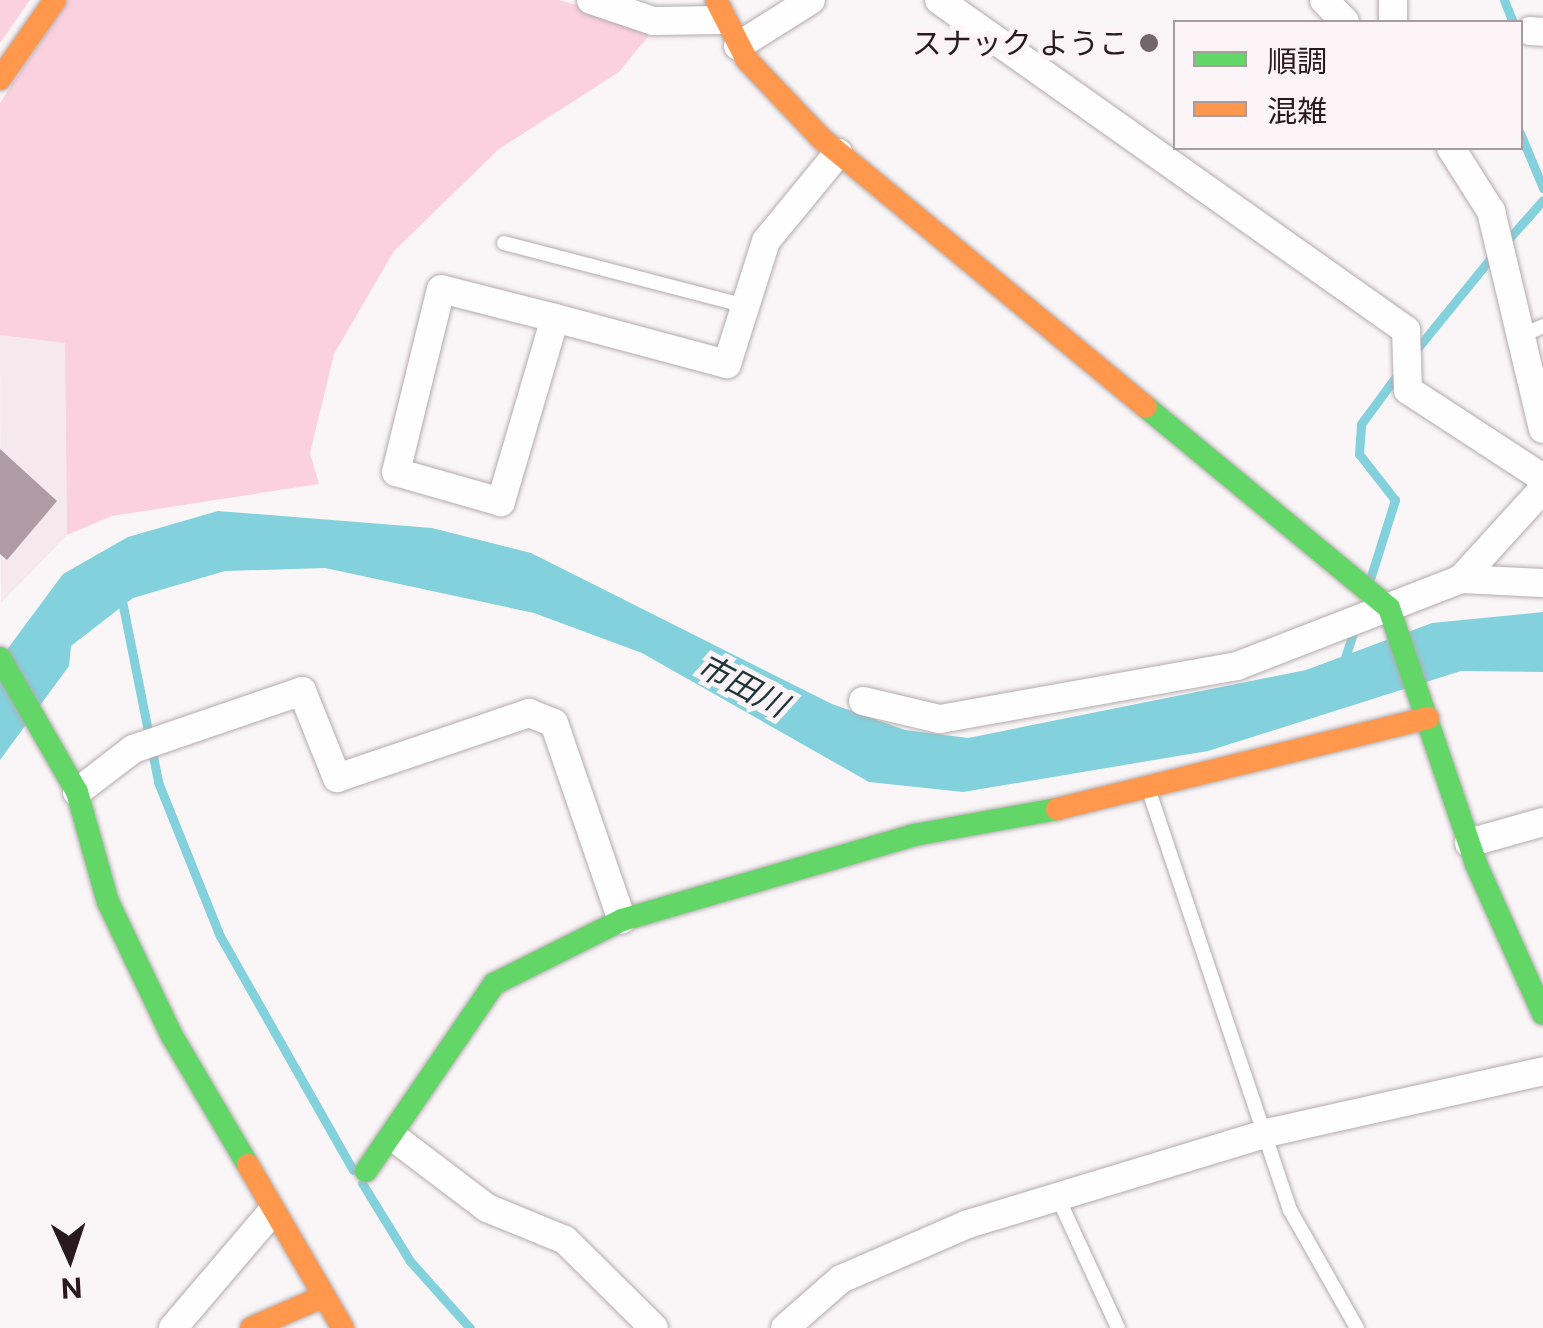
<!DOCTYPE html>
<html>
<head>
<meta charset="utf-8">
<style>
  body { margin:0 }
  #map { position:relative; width:1543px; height:1328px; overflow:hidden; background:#faf6f7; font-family:"Public Sans","Noto Sans JP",sans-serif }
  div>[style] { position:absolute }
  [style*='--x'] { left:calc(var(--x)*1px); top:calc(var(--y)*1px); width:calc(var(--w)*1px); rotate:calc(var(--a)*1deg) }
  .built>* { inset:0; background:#f5e9ed }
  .green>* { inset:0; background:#fbd0df }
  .water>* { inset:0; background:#82d1dc }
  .stream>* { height:9px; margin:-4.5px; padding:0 4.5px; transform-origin:4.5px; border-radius:4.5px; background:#82d1dc }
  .building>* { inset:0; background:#af9ba3 }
  .roads { filter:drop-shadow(0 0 2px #b3abad) drop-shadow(0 0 2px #b3abad) }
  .lane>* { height:14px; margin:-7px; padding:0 7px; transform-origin:7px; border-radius:7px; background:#fefefe }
  .street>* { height:28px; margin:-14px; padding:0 14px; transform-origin:14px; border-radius:14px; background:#fefefe }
  .fast>* { height:22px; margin:-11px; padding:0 11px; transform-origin:11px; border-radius:11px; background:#63d668 }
  .slow>* { height:22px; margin:-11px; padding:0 11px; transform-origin:11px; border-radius:11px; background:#ff974d }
  .dots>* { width:28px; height:28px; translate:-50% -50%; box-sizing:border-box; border:5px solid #fcf4f6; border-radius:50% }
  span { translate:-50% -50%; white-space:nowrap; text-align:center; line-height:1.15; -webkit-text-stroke:10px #fcf4f6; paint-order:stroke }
  .poi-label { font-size:30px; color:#281a1f }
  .right { translate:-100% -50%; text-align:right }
  .water-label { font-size:32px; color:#1b3538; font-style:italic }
  .legend { position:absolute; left:1173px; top:20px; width:350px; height:130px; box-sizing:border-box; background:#fcf4f6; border:2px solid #a79da0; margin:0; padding:12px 18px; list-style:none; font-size:30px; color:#281a1f }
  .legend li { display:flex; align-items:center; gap:20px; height:50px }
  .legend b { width:50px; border:2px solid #a79da0 }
  .north { position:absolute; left:20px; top:1208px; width:100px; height:100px; -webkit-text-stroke:8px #fcf4f6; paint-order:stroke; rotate:177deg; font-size:28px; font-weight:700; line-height:40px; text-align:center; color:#281a1f }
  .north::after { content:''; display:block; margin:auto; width:35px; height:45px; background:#281a1f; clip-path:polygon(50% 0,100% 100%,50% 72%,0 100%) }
</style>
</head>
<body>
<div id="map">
  <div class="built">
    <div style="clip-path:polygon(0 335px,65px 343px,67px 535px,1px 603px)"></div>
  </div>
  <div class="green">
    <div style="clip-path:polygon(0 0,30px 0,0 43px)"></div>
    <div style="clip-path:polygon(68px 0,559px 0,655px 28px,619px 72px,499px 149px,394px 251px,334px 354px,310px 453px,319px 484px,112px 516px,67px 535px,65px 343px,0 335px,0 103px)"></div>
  </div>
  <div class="water">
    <div style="clip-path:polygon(218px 511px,432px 528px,531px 553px,832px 704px,905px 730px,968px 738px,1306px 670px,1432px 623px,1543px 612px,1543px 672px,1461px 671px,1208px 751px,963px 792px,869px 782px,642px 653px,534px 613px,325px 568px,225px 571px,133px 598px,71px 646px,69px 666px,0 760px,0 659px,63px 574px,128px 537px)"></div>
  </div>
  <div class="stream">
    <div style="--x:1504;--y:0;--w:24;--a:68"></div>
    <div style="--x:1520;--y:133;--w:60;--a:67.3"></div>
    <div style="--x:1505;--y:243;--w:57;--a:-48.5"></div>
    <div style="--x:1416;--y:350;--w:124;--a:-50.9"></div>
    <div style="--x:1371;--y:576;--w:80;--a:-72.5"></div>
    <div style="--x:1395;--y:500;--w:58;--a:-128"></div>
    <div style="--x:1359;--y:454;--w:30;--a:-86"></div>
    <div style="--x:1361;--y:424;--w:66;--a:-53.7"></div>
    <div style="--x:121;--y:596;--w:190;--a:78.7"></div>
    <div style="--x:158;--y:782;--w:166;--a:68.1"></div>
    <div style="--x:220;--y:936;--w:269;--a:60.4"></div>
    <div style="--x:1342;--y:667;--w:40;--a:-72"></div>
    <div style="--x:362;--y:1183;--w:92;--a:58.4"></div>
    <div style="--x:410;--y:1261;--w:90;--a:48.2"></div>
  </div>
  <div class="building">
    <div style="clip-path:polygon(0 449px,57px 501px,7px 560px,0 554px)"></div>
  </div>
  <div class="roads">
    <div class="lane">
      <div style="--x:504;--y:243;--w:250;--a:14.6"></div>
      <div style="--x:1521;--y:336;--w:24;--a:-24"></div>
      <div style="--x:1150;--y:794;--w:439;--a:71.4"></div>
      <div style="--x:1290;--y:1210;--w:136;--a:60.4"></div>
      <div style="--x:1058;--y:1198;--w:143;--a:65.2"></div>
    </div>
    <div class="street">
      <div style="--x:591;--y:0;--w:65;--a:18.7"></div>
      <div style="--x:653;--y:21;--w:70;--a:-0.8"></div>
      <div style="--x:939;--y:0;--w:572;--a:35.25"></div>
      <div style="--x:1406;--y:330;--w:60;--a:88.1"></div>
      <div style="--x:1408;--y:390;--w:161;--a:33.1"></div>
      <div style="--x:1324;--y:0;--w:30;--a:46"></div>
      <div style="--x:1393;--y:22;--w:22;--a:-90"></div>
      <div style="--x:1530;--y:31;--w:13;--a:4"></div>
      <div style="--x:738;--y:46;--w:86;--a:-32.2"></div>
      <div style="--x:1451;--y:148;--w:75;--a:57.6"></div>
      <div style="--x:1491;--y:211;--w:224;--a:76.6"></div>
      <div style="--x:555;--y:318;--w:192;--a:106.4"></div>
      <div style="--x:501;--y:502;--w:109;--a:-164.1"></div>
      <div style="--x:396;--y:472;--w:188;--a:-76.2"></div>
      <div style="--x:441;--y:289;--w:118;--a:14.3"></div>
      <div style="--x:555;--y:318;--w:178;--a:15"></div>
      <div style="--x:727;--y:364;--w:129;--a:-72.4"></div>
      <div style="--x:766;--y:241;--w:114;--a:-50.7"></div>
      <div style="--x:1461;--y:579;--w:82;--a:2.8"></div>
      <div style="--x:863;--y:701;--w:79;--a:13.2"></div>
      <div style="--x:940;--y:719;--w:302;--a:-10.1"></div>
      <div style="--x:1237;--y:666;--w:240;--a:-21.2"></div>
      <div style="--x:1461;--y:579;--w:122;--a:-47.7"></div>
      <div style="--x:77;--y:792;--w:71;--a:-37.5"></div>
      <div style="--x:133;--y:749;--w:179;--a:-18.9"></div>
      <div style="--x:302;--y:691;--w:94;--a:68.1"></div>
      <div style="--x:337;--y:778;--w:203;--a:-18.7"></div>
      <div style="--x:529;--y:713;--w:27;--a:22"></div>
      <div style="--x:554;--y:723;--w:208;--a:71"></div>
      <div style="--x:1469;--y:843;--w:77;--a:-15.8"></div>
      <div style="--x:396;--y:1139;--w:114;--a:37.2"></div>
      <div style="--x:487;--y:1208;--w:84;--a:22.3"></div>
      <div style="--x:565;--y:1240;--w:125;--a:44.7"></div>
      <div style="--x:173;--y:1328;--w:151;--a:-49.6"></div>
      <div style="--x:785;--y:1328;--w:74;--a:-41.2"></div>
      <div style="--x:841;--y:1279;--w:138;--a:-23.4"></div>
      <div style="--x:968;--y:1224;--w:317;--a:-16.9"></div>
      <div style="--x:1271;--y:1132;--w:279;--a:-12.6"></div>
    </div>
    <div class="fast">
      <div style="--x:1146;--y:407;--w:315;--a:39.6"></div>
      <div style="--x:1389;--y:608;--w:270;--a:71.2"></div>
      <div style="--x:1476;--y:864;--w:164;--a:65.9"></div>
      <div style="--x:0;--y:658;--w:155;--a:60.1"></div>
      <div style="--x:77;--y:792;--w:114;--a:74.3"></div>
      <div style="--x:108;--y:902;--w:148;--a:64.5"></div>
      <div style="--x:172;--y:1036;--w:150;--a:59.5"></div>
      <div style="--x:366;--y:1171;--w:227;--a:-55.6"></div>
      <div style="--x:494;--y:984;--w:143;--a:-26.6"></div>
      <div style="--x:622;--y:920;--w:304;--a:-16.2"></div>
      <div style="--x:914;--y:835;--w:145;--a:-10.3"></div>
    </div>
    <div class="slow">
      <div style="--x:716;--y:0;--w:68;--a:62.7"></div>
      <div style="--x:747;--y:60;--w:109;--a:46.5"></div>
      <div style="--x:822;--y:139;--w:420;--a:39.6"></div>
      <div style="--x:0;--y:79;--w:96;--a:-55.2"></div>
      <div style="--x:1057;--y:809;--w:382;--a:-13.8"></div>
      <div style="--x:248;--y:1165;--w:189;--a:59.8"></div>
      <div style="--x:251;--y:1328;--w:75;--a:-23.5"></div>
    </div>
  </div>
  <div class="dots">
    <div style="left:1149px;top:43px;background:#72676b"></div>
  </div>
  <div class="poi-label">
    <span class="right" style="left:1129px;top:43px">スナック ようこ</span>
  </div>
  <div class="water-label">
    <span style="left:742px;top:686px;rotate:28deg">市田川</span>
  </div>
  <ul class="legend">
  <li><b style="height:12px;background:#63d668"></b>順調</li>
  <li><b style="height:12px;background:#ff974d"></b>混雑</li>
  </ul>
  <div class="north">N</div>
</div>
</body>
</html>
